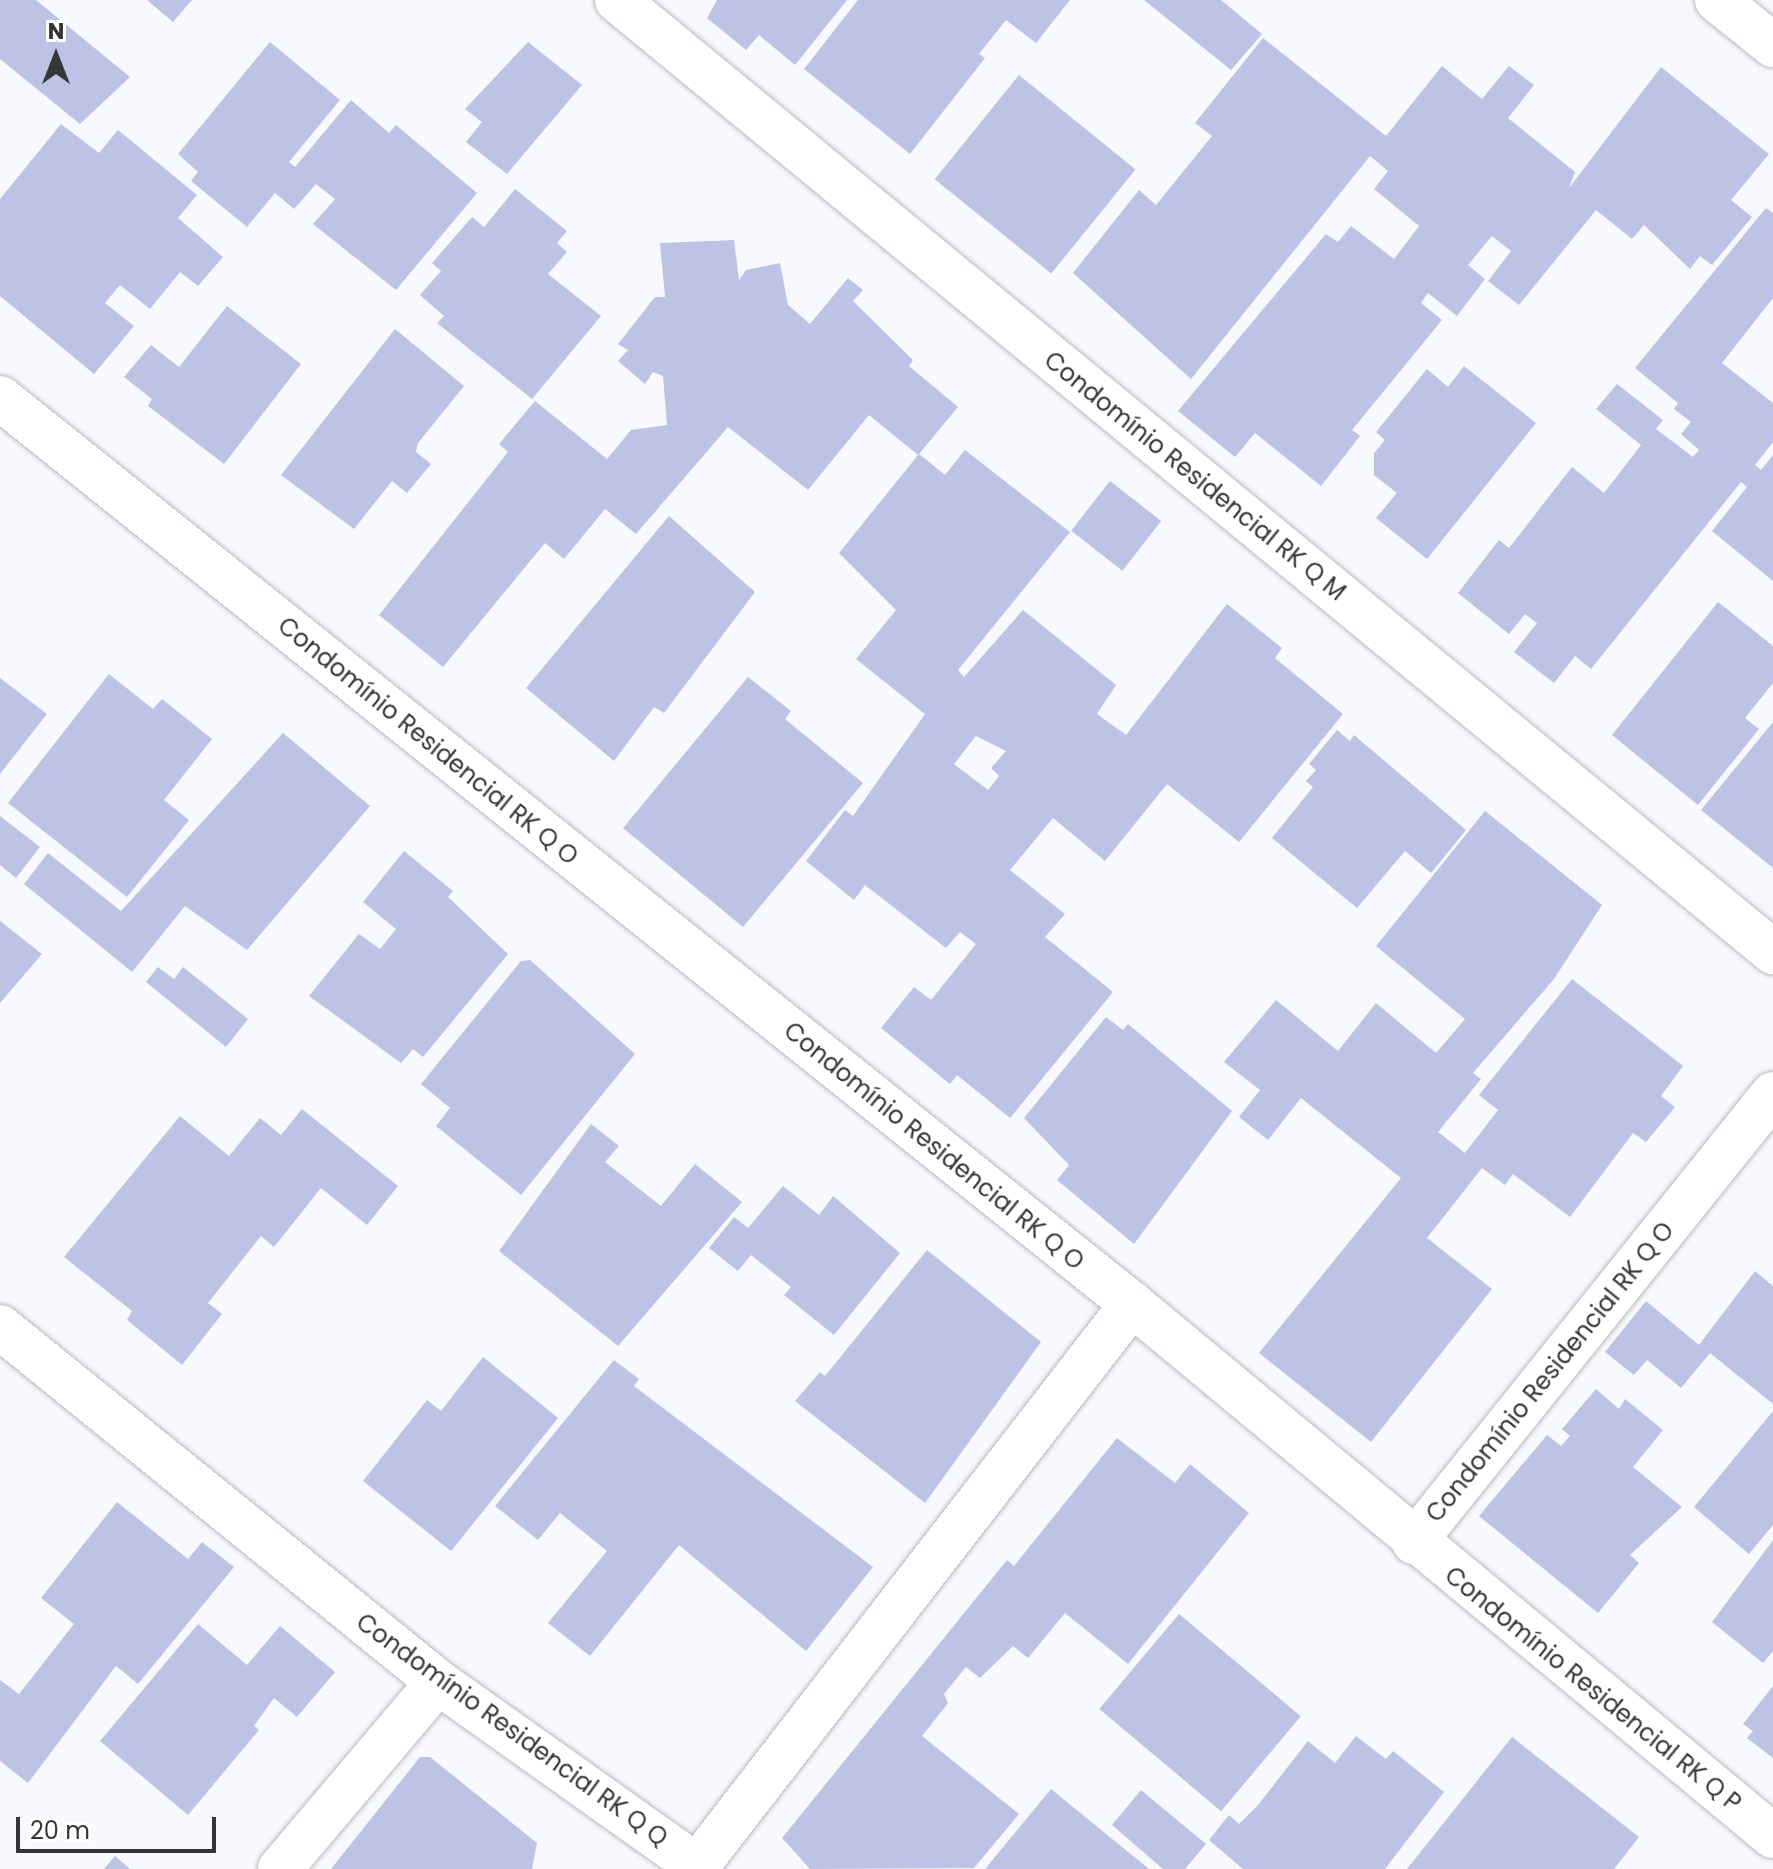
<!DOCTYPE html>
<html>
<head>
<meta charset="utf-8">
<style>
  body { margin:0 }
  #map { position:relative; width:1773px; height:1869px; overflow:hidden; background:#f8f9fe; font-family:Poppins,sans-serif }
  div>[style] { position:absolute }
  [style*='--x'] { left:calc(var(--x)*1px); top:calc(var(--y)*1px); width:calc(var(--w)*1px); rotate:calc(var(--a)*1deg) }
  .building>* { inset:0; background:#bcc3e5; transform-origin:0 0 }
  .roads { filter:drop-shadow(0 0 2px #b9bac0) drop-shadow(0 0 2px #b9bac0) }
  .minor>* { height:44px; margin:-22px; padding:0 22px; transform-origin:22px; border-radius:22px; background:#fff }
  span { translate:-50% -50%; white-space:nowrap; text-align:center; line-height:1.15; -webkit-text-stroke:8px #fff; paint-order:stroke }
  .street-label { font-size:24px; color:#343537 }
  .north { position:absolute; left:16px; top:16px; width:80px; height:80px; -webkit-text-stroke:6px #fff; paint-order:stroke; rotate:0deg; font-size:22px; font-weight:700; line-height:32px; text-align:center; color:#343537 }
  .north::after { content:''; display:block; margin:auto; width:28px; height:36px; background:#343537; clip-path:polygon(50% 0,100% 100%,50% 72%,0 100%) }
  .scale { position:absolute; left:16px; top:1817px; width:200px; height:36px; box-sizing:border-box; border:4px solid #343537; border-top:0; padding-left:10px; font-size:24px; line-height:28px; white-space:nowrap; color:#343537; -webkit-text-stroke:6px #fff; paint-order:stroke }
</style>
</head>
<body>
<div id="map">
  <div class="building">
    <div style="clip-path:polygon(0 0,36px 0,130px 77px,80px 124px,0 59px)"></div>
    <div style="clip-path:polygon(147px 0,192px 0,173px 22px)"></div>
    <div style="clip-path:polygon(717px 0,847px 0,795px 65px,759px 35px,746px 50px,707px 18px)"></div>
    <div style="clip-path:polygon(858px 0,1070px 0,1036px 43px,1006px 20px,979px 54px,985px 58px,910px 154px,804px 69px)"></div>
    <div style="clip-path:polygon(1144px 0,1221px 0,1262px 34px,1231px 70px)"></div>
    <div style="clip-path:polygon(1263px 38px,1386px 136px,1442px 66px,1482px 99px,1509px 66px,1534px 85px,1508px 118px,1575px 172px,1569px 188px,1661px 67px,1769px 154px,1731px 200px,1752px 217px,1712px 265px,1700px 256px,1690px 269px,1644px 225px,1632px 239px,1596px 210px,1519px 305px,1488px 281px,1511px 251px,1492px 236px,1468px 265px,1485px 279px,1457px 316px,1428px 293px,1421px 303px,1442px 320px,1352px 430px,1360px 436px,1321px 486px,1255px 433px,1235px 457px,1178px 411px,1326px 234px,1338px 242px,1351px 226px,1394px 259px,1419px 226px,1374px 189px,1388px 171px,1370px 156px,1191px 379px,1073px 273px,1139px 190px,1156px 205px,1212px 136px,1195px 123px)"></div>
    <div style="clip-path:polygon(270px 42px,340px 100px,289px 162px,295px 167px,351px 100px,389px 133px,396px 125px,477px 193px,396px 290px,313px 224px,335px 199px,316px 184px,294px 209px,275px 193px,247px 227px,191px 181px,198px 172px,178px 154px)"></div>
    <div style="clip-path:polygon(528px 42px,582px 85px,507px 174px,466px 142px,482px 122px,465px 109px)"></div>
    <div style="left:1019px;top:75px;width:150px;height:134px;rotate:39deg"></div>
    <div style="clip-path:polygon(61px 124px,99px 153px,118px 130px,197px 195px,178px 218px,223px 257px,198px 286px,180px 272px,150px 309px,120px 285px,105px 303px,134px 326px,94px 374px,0 296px,0 199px)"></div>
    <div style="clip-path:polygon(515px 189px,567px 231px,557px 243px,567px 252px,548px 274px,601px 316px,532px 399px,437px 323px,444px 316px,420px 295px,441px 271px,432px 263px,472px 217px,484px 227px)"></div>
    <div style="clip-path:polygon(1766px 208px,1773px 213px,1773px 298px,1722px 363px,1773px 403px,1773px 442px,1755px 465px,1761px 470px,1773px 455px,1773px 581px,1712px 531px,1747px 487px,1741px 482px,1591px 669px,1575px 656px,1554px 683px,1514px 652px,1537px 623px,1525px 614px,1509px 634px,1458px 593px,1499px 540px,1509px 548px,1572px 467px,1604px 493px,1641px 445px,1596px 409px,1617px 384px,1663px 420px,1656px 429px,1693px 457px,1699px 450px,1681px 434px,1691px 422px,1674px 409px,1678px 403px,1635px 368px)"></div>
    <div style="clip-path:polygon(evenodd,734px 240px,739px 280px,746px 270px,780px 263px,788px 305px,810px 324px,848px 278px,863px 290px,853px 301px,913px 360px,909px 366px,958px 407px,919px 454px,945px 475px,965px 450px,1070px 532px,958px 670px,964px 677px,1023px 610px,1116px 685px,1097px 714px,1126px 735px,1227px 604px,1282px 648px,1275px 658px,1343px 714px,1239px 842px,1167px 784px,1105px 861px,1053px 818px,1010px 870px,1065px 914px,1045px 937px,1113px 992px,1010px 1118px,957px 1075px,950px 1084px,881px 1028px,914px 987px,931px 1000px,976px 944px,960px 932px,946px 948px,865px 885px,854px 900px,806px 861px,845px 810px,853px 816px,925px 714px,856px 659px,896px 610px,839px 553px,918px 455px,869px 415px,808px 490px,728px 427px,636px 534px,605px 509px,564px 559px,545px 543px,443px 667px,379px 615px,508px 452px,499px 444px,535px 401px,607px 459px,631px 430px,667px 425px,663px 376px,653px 372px,645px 384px,618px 361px,628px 350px,618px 344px,655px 297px,665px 297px,660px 243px,734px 240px,976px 736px,1006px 751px,991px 768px,999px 776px,988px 790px,954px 764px,976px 736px)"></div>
    <div style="clip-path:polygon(227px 306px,301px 364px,224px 464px,148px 406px,152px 399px,124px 377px,151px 345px,179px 367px)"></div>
    <div style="clip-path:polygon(395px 329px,464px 386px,418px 443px,416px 452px,431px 464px,407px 493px,392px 481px,354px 529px,281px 475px)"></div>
    <div style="clip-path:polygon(1464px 366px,1536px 423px,1427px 559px,1376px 518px,1397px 493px,1374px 475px,1374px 453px,1385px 440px,1376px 432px,1427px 369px,1448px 387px)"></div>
    <div style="left:1110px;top:481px;width:65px;height:63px;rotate:38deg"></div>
    <div style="clip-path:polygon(669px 516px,755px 592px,664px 713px,654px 707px,614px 761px,526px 688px)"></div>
    <div style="clip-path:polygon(1718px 602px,1773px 646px,1773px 683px,1745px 718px,1759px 729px,1698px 805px,1612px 735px)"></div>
    <div style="clip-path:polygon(109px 674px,153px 709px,162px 699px,212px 739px,164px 800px,189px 820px,127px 897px,8px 803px)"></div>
    <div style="clip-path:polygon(748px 677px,791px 711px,785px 719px,863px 783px,743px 927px,623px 828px)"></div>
    <div style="clip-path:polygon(0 678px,47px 714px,0 774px)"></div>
    <div style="clip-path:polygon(1773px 722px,1773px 868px,1701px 810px)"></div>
    <div style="clip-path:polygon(1337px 730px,1350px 741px,1354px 735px,1466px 830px,1431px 873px,1405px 851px,1357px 908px,1272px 838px,1313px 787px,1306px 781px,1316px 770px,1309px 764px)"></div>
    <div style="clip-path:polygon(283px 733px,370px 806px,247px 950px,185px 906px,132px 972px,24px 884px,48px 853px,121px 911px)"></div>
    <div style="clip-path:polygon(1485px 811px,1602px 905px,1554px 979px,1473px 1073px,1481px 1079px,1438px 1132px,1465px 1153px,1498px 1110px,1479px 1095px,1572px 979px,1683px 1066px,1661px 1096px,1675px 1107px,1646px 1142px,1633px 1133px,1570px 1217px,1513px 1174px,1505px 1185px,1482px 1168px,1427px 1238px,1492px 1289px,1371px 1442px,1259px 1353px,1401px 1178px,1301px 1098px,1268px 1140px,1239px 1117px,1260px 1090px,1224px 1062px,1276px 1000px,1338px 1051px,1376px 1003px,1436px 1053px,1465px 1019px,1376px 946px)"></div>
    <div style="clip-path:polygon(0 816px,40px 847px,16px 878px,0 865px)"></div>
    <div style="clip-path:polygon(404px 851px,453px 891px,448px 897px,508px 954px,423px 1057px,413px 1049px,401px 1063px,309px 996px,359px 934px,380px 949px,396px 929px,363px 902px)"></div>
    <div style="clip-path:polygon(0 921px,42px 954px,0 1003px)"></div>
    <div style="clip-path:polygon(530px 960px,635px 1054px,521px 1195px,436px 1126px,450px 1108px,421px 1084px,521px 961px)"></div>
    <div style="clip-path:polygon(158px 967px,174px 979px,183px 967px,248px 1019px,226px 1047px,146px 982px)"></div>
    <div style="clip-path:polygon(1106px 1017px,1123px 1030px,1128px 1024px,1232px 1111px,1134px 1244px,1057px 1180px,1069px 1165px,1024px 1118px)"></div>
    <div style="clip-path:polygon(302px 1109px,398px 1186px,367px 1225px,321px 1188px,274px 1247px,261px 1236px,208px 1303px,222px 1314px,182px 1365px,127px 1320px,132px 1311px,64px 1257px,180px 1116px,229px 1156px,260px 1118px,281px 1135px)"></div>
    <div style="clip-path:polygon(591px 1124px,619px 1146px,605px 1162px,661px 1206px,695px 1164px,742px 1202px,618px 1346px,499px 1251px)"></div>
    <div style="clip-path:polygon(783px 1186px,819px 1215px,833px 1196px,900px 1253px,834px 1335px,784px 1295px,791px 1287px,751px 1255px,738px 1271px,709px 1248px,734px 1217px,748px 1228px)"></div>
    <div style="clip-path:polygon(927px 1250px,1041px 1342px,925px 1503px,795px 1401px,820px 1372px,825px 1376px)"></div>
    <div style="clip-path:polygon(1755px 1271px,1773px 1286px,1773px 1404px,1710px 1353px,1681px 1388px,1647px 1360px,1634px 1375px,1605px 1352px,1646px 1301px,1699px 1345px)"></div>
    <div style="clip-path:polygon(483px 1357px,558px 1418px,451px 1551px,363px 1481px,427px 1400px,441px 1411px)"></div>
    <div style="clip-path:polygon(614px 1360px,639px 1379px,634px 1386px,873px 1567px,806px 1651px,679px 1545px,590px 1656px,548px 1623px,607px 1551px,560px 1513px,538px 1540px,495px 1506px)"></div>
    <div style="clip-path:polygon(1596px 1389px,1619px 1409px,1625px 1399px,1663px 1430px,1633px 1467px,1682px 1507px,1630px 1555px,1639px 1563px,1598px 1613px,1479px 1516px,1547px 1435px,1561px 1446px,1570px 1436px,1562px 1429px)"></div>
    <div style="clip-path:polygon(1773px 1411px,1773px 1525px,1749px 1554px,1694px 1507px)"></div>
    <div style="clip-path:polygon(1117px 1438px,1175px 1483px,1190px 1464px,1249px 1513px,1128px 1664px,1065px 1613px,1028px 1658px,1013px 1646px,980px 1678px,966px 1667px,944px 1694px,948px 1703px,922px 1736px,1019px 1814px,974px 1868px,810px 1869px,782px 1838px,1007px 1560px,1014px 1566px)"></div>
    <div style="clip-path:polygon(117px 1502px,188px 1559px,202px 1542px,234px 1567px,138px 1684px,116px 1666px,28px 1783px,0 1761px,0 1680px,19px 1694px,74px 1624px,41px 1598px)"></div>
    <div style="clip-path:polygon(1773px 1540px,1773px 1651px,1763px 1663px,1712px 1622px)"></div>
    <div style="left:1179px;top:1614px;width:159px;height:124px;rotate:40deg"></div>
    <div style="clip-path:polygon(198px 1624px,247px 1665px,280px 1626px,335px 1672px,297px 1717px,274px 1698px,254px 1726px,259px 1730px,188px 1815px,100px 1741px)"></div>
    <div style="clip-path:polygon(1773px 1686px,1773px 1758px,1747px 1738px,1753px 1731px,1743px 1724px)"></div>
    <div style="clip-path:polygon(1356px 1736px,1386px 1759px,1393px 1751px,1444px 1792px,1385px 1869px,1243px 1869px,1209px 1840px,1229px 1815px,1239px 1824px,1258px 1805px,1308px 1741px,1335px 1763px)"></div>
    <div style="clip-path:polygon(1512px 1737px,1639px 1837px,1614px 1869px,1407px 1869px)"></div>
    <div style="clip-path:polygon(420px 1757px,430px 1757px,537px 1843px,532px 1869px,331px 1869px)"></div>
    <div style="clip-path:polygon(1051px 1789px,1149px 1869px,985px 1869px)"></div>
    <div style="clip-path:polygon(1141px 1790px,1206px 1844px,1185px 1869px,1163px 1869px,1112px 1825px)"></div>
    <div style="clip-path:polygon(115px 1856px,130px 1869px,104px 1869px)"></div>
  </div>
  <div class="roads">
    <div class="minor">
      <div style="--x:617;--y:0;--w:1498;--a:39.47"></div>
      <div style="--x:1717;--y:0;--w:72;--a:38.8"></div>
      <div style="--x:0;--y:398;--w:1450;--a:38.67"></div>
      <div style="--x:1132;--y:1304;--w:833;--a:39.69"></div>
      <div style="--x:0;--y:1327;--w:564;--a:39.02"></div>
      <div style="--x:438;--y:1682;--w:323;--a:35.4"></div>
      <div style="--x:1414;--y:1542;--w:574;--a:-51.29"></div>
      <div style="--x:697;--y:1866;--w:711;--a:-52.26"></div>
      <div style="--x:280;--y:1869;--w:245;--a:-49.8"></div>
    </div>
  </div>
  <div class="street-label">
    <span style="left:1195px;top:476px;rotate:39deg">Condomínio Residencial RK Q M</span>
    <span style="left:428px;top:741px;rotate:39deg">Condomínio Residencial RK Q O</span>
    <span style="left:934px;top:1146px;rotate:39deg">Condomínio Residencial RK Q O</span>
    <span style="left:1550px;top:1372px;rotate:-51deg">Condomínio Residencial RK Q O</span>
    <span style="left:1593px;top:1689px;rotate:39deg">Condomínio Residencial RK Q P</span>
    <span style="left:512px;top:1730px;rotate:36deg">Condomínio Residencial RK Q Q</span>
  </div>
  <div class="north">N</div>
  <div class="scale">20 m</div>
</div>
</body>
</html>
